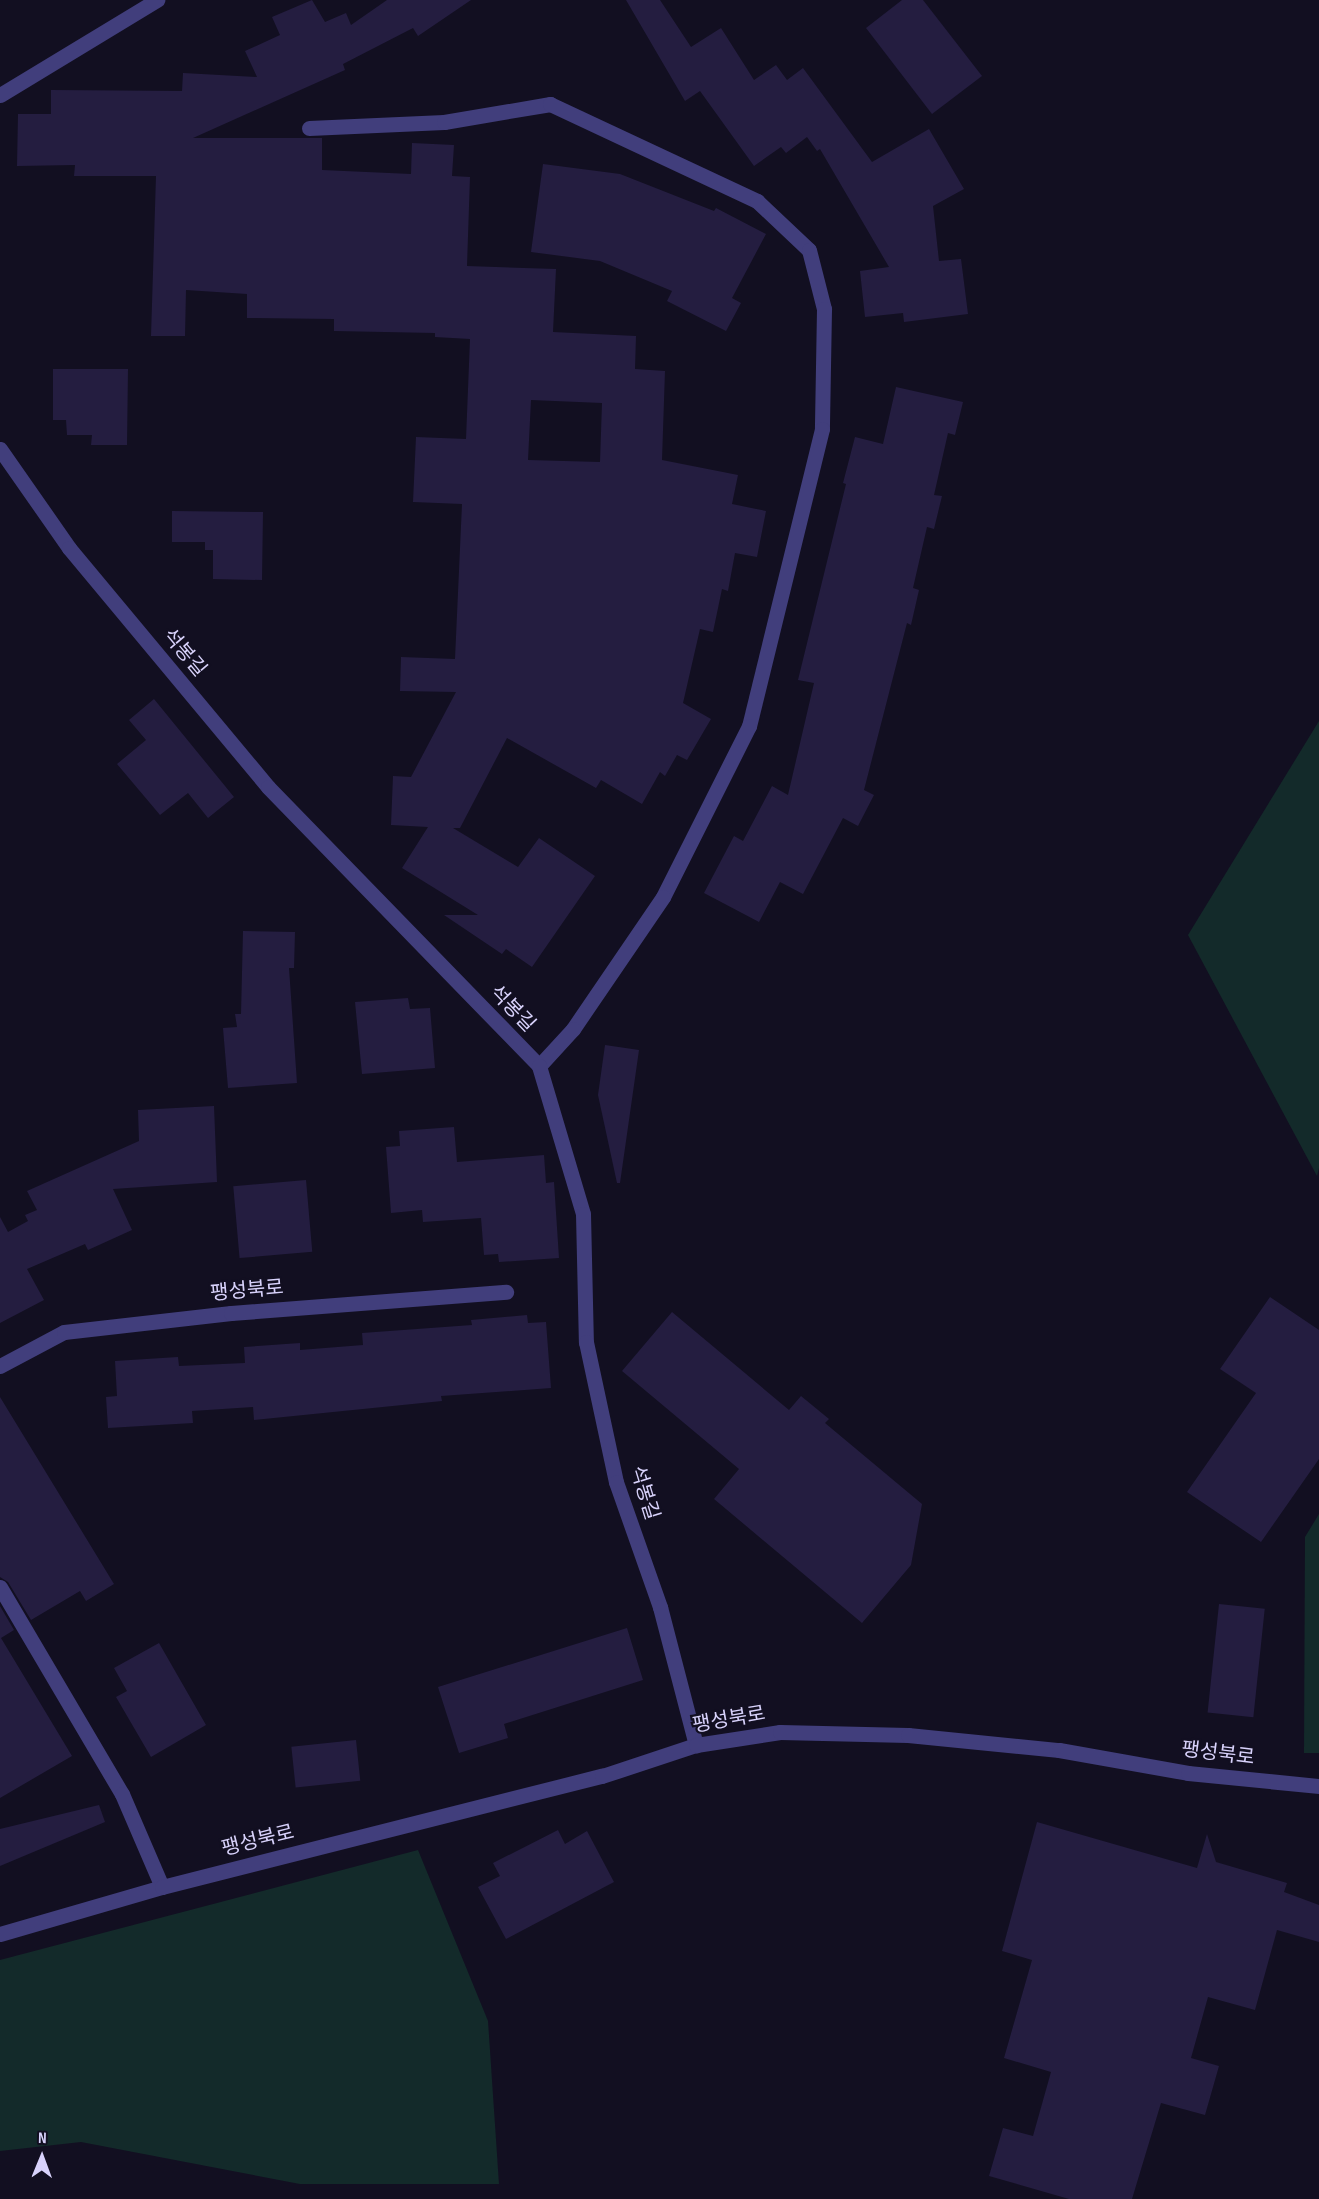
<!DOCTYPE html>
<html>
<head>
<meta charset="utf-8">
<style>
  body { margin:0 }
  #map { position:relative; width:1319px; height:2199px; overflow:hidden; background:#120f21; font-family:"Sofia Sans Condensed","Noto Sans KR",sans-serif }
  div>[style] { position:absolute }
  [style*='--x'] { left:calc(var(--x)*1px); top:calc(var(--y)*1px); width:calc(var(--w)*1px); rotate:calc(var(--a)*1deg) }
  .green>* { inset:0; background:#132a2a }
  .building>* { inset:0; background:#241d40; transform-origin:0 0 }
  .minor>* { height:15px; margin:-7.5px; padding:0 7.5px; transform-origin:7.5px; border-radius:7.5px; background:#413e7c }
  span { translate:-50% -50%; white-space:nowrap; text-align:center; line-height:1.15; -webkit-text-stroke:4.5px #120f21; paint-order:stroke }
  .street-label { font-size:20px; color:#d8d2fb }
  .north { position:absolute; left:12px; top:2127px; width:60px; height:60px; -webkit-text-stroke:4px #120f21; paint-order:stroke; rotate:1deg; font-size:16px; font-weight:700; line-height:24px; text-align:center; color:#d8d2fb }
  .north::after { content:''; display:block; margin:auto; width:21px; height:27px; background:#d8d2fb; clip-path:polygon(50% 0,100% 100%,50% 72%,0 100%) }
</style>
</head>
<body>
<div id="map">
  <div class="green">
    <div style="clip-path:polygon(1319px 721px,1319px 1168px,1317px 1176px,1188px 935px)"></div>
    <div style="clip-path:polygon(1319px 1514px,1319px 1753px,1304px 1753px,1305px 1537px)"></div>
    <div style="clip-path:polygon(418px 1850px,488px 2021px,499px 2184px,300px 2184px,81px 2142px,0 2151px,0 1960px)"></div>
  </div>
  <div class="building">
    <div style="clip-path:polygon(evenodd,312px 0,325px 22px,346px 13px,351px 25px,387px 0,471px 0,418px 36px,413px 28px,343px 64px,345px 70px,193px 138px,322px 138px,322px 170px,411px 174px,412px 143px,454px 145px,452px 176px,470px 177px,467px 266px,556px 269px,553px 332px,636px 336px,635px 369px,665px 371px,662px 460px,738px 475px,732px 504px,766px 511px,757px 557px,735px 553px,728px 591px,722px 589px,713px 632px,700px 629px,683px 703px,711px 719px,687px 760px,677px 755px,665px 776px,660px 772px,642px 804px,601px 780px,596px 788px,507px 738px,460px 828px,453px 828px,518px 867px,539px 838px,595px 876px,532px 967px,506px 949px,502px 954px,444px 915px,478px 915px,402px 868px,428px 827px,391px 825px,393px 776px,411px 777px,456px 692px,400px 691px,401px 657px,455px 659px,462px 504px,413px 502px,416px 437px,466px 439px,470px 339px,435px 337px,435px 333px,334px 331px,334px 319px,247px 318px,247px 294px,186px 290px,185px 336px,151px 336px,156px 176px,74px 176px,75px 165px,17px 166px,18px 114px,51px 114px,51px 90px,182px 91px,183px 73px,257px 77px,245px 51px,280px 35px,272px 17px,312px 0,531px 400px,602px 403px,600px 462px,528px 460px,531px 400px)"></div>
    <div style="clip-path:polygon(626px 0,660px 0,691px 47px,721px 28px,754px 80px,776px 65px,787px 80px,803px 68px,872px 162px,929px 129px,964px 189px,933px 206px,939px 261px,961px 259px,968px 314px,904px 322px,903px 313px,865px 317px,860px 271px,889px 267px,820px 149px,817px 151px,807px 137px,786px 153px,781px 147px,754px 166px,700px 91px,685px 101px)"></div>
    <div style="clip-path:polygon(902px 0,923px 0,982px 76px,932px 114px,866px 28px)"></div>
    <div style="clip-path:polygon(543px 164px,620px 174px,714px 211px,716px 208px,766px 234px,732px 298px,741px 303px,726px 331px,667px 301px,672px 291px,600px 261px,531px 252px)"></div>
    <div style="clip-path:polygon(53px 369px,128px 369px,127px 445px,91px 445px,92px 435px,67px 435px,66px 420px,53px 420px)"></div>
    <div style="clip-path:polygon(896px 387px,963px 402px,955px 435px,948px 433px,934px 495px,942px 496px,934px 529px,927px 527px,913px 588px,919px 590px,911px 625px,907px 623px,864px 790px,874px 795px,858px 826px,843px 818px,803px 894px,780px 882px,759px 922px,704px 893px,734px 836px,743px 841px,772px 786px,788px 795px,814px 683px,798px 680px,846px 484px,843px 483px,855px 437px,883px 444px)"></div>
    <div style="clip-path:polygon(172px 511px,263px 512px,262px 580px,213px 579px,213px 550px,205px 550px,205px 542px,172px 542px)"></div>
    <div style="clip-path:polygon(154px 699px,234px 797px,208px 818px,188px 793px,160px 815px,117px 764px,146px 740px,129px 720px)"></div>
    <div style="clip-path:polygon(243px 931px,295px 932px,294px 968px,289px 968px,297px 1083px,228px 1088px,223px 1028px,237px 1027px,235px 1014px,241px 1014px)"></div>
    <div style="clip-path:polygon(408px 998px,410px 1009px,430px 1008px,435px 1068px,362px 1074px,355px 1002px)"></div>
    <div style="clip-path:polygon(605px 1045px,639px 1050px,620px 1183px,617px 1183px,598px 1095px)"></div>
    <div style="clip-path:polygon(214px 1106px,217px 1182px,113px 1189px,132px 1230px,88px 1250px,85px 1244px,27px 1269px,44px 1300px,0 1323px,0 1217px,8px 1232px,28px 1221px,25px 1215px,37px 1210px,27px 1191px,139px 1141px,138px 1110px)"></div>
    <div style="clip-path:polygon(454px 1127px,457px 1162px,544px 1155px,546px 1183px,554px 1182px,559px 1258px,499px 1262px,498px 1254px,484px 1255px,481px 1218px,423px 1222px,422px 1210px,391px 1213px,386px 1147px,400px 1146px,399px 1131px)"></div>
    <div style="left:306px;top:1180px;width:72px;height:73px;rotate:85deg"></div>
    <div style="clip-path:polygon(1270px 1297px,1319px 1330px,1319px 1459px,1261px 1542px,1187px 1492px,1256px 1393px,1220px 1369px)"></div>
    <div style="clip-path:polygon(672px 1312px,789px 1410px,801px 1396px,829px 1419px,825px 1423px,922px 1504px,911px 1565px,862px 1623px,714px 1499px,739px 1469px,622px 1371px)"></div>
    <div style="clip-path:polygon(527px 1315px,528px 1323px,546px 1322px,551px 1388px,441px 1396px,442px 1401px,254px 1420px,253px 1407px,192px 1411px,193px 1423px,108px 1428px,106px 1397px,117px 1396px,115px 1361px,178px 1357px,179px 1366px,245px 1363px,244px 1347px,300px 1343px,300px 1350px,363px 1345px,362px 1333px,472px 1325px,471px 1320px)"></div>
    <div style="clip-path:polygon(0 1397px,114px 1584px,86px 1601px,80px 1591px,31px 1620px,8px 1582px,0 1577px)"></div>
    <div style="left:1219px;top:1604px;width:46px;height:109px;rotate:6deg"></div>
    <div style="clip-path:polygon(0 1606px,14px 1630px,1px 1638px,72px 1756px,0 1798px)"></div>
    <div style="clip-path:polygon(627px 1628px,643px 1680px,504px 1724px,508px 1738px,459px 1753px,438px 1687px)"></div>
    <div style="clip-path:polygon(159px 1643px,206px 1725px,151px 1757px,116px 1697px,127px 1691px,114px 1668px)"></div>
    <div style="left:356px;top:1740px;width:41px;height:65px;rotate:84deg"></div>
    <div style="clip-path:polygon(99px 1805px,105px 1822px,0 1866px,0 1829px)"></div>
    <div style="clip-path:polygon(1037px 1822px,1197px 1868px,1207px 1834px,1216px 1862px,1287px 1883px,1284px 1892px,1319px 1905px,1319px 1942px,1277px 1930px,1255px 2010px,1208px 1997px,1191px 2058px,1219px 2066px,1205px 2115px,1161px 2103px,1132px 2199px,1069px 2199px,989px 2176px,1003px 2128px,1033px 2136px,1051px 2072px,1004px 2058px,1032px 1960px,1002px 1951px)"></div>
    <div style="clip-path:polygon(558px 1830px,565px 1844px,587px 1831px,614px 1882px,506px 1939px,478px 1887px,500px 1876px,493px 1863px)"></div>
  </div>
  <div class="minor">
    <div style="--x:0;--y:95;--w:184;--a:-31.2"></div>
    <div style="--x:309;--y:128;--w:135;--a:-2.5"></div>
    <div style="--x:444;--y:122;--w:108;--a:-9.6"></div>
    <div style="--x:550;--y:104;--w:229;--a:25.1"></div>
    <div style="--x:757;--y:201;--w:71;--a:43.3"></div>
    <div style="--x:809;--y:250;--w:61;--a:75.7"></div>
    <div style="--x:824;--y:309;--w:120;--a:91"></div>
    <div style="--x:822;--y:429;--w:306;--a:103.8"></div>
    <div style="--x:749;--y:726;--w:191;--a:116.7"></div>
    <div style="--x:663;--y:897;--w:160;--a:124.3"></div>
    <div style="--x:573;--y:1029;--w:50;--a:132.6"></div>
    <div style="--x:0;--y:449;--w:121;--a:55.1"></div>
    <div style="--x:69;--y:548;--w:311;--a:50.2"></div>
    <div style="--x:268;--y:787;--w:389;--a:45.8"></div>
    <div style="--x:539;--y:1066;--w:154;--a:73.4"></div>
    <div style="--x:583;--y:1214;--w:128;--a:88.7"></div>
    <div style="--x:586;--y:1342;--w:143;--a:77.9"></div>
    <div style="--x:616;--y:1482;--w:133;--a:70.6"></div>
    <div style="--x:660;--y:1607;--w:143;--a:75.4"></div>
    <div style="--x:0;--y:1366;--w:72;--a:-28"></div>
    <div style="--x:64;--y:1332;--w:168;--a:-6.5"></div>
    <div style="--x:231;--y:1313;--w:276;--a:-4.4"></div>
    <div style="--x:0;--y:1587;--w:240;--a:59.5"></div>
    <div style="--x:122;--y:1794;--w:101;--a:66.7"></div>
    <div style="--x:0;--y:1934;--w:169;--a:-16.2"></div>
    <div style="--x:162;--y:1887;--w:454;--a:-14.2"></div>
    <div style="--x:602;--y:1776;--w:99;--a:-18.3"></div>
    <div style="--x:696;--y:1745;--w:85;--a:-8.8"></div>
    <div style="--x:780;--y:1732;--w:128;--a:1.3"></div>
    <div style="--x:908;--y:1735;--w:152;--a:5.7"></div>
    <div style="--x:1059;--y:1750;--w:131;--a:10.1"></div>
    <div style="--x:1188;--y:1773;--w:132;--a:5.7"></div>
  </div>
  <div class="street-label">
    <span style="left:184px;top:653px;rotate:50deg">석봉길</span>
    <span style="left:512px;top:1009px;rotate:46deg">석봉길</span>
    <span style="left:247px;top:1291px;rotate:-5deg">팽성북로</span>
    <span style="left:644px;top:1493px;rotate:73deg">석봉길</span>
    <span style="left:729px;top:1720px;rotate:-10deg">팽성북로</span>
    <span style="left:1218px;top:1754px;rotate:7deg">팽성북로</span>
    <span style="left:258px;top:1841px;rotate:-14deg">팽성북로</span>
  </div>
  <div class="north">N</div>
</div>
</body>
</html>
